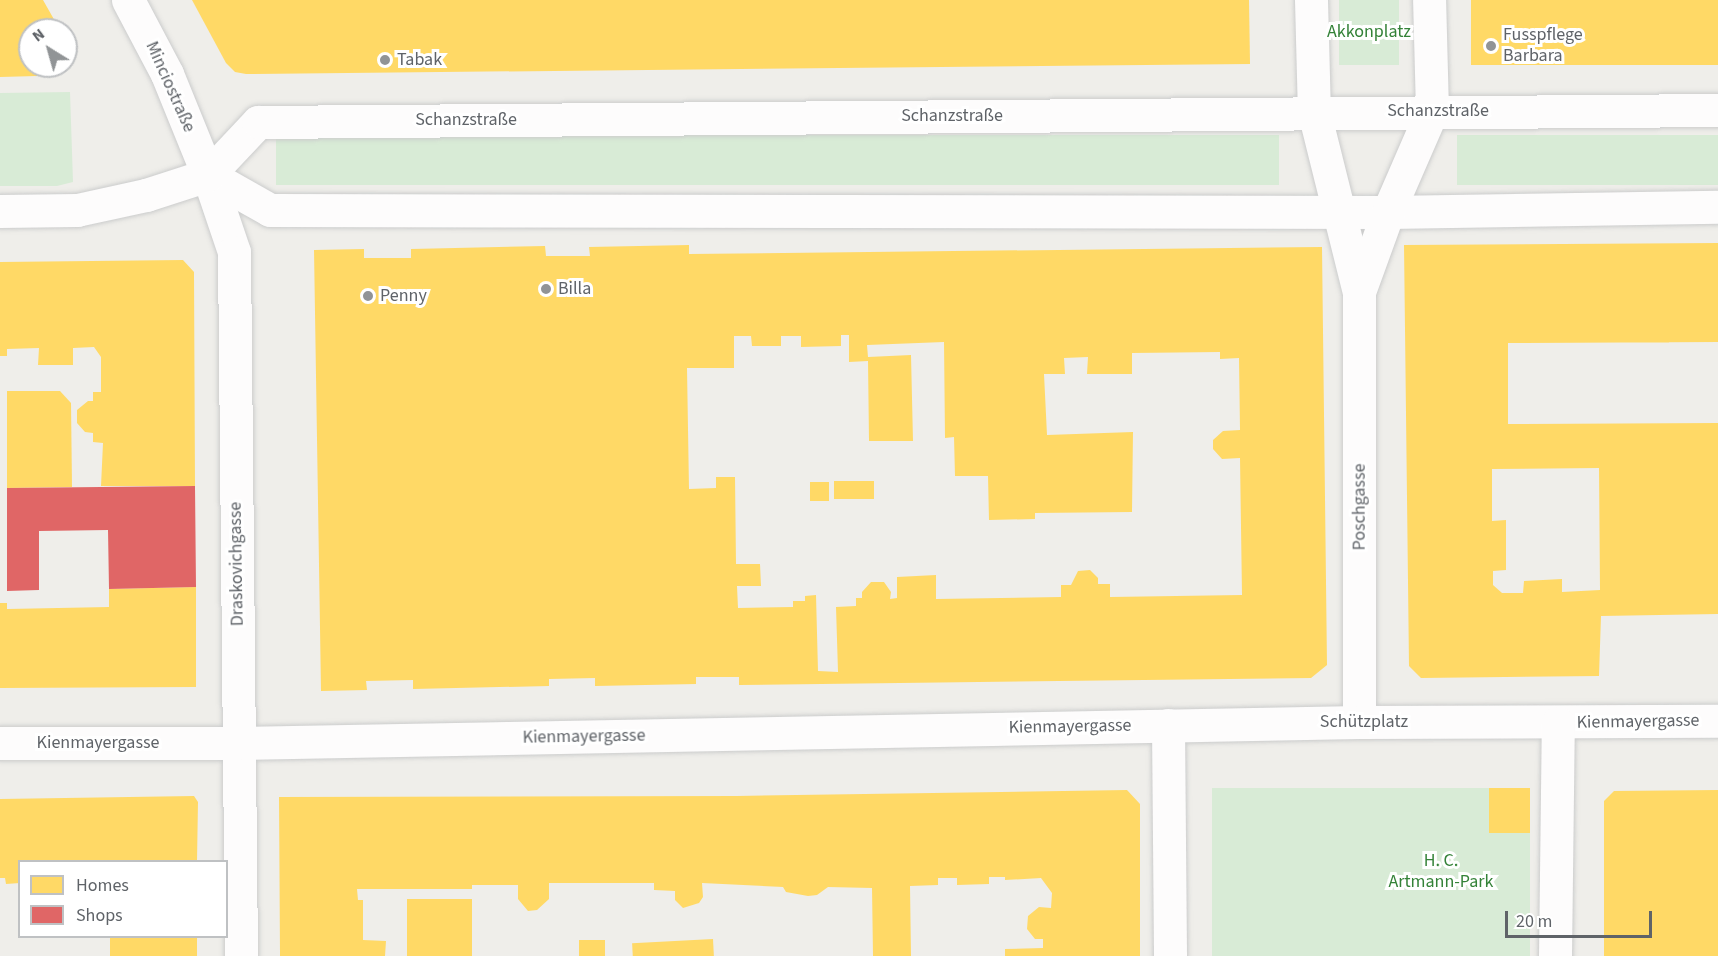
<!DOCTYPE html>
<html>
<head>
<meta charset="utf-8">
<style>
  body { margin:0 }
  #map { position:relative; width:1718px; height:956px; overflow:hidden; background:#efeeea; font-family:"Source Sans 3",sans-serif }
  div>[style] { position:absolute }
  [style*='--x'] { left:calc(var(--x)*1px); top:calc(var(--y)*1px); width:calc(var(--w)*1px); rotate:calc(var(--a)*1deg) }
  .green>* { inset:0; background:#d8ebd6; transform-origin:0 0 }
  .homes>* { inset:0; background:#ffd966; transform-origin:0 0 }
  .shops>* { inset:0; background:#e06666 }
  .roads { filter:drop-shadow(0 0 2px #cbcccc) drop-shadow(0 0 2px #cbcccc) }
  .minor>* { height:33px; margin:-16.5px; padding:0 16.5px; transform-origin:16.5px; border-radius:16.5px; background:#fdfcfc }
  .dots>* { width:16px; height:16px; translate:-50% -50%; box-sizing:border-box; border:3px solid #fff; border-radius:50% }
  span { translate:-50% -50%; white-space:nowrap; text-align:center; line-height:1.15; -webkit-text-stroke:6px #fff; paint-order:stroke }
  .park-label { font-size:18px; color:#348238 }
  .poi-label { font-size:18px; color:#5f6368 }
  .left { translate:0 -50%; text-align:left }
  .street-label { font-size:18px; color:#5f6368 }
  .legend { position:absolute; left:18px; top:860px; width:210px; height:78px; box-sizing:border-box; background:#fff; border:2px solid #bfc1c3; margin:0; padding:8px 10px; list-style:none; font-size:18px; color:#5f6368 }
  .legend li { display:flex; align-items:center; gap:12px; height:30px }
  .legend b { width:30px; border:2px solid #bfc1c3 }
  .north { position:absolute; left:18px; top:18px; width:60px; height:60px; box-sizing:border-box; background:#fff; border:2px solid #bfc1c3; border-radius:50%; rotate:323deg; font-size:16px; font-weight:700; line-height:24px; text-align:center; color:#5f6368 }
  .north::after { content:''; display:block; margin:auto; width:21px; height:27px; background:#919496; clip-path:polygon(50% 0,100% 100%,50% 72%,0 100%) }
  .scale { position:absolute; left:1505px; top:911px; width:147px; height:27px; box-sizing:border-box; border:3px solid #5f6368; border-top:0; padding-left:8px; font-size:18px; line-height:21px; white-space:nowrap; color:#5f6368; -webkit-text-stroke:4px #fff; paint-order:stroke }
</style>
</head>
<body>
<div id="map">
  <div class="green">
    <div style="left:1339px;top:0;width:60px;height:65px"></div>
    <div style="clip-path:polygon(70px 92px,73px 182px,57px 186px,0 186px,0 93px)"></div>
    <div style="left:1279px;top:135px;width:50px;height:1003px;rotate:90deg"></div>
    <div style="left:1457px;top:135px;width:261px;height:50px"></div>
    <div style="left:1530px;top:788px;width:168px;height:318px;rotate:90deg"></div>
  </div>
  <div class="homes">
    <div style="clip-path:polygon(0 0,43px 0,60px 30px,30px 30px,30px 66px,43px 66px,37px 76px,0 77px)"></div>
    <div style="clip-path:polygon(192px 0,1249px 0,1250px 64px,246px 74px,235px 72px,226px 63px)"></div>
    <div style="left:1471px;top:0;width:247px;height:65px"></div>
    <div style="clip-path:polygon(evenodd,1718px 243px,1718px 342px,1508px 343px,1508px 424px,1718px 423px,1718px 614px,1601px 616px,1599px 676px,1421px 678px,1409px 666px,1404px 245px,1718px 243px,1599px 468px,1600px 590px,1562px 592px,1562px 579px,1524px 581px,1523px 593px,1502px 593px,1493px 585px,1493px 571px,1506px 570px,1506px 520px,1492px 521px,1492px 469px,1599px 468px)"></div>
    <div style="clip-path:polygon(evenodd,689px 245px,689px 254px,1322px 247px,1327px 665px,1311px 678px,739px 685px,739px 677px,696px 677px,696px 684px,595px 686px,595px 678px,549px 679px,549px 686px,413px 689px,413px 680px,366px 681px,367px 690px,321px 691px,314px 250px,364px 249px,364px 258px,411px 258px,411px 249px,545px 246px,546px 256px,590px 256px,589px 247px,689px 245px,841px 335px,849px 335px,849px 362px,868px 361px,869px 441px,913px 441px,911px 355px,868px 357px,867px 345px,944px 342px,945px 438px,954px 437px,955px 476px,988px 476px,989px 520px,1035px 519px,1035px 513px,1132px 512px,1133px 432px,1047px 435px,1044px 374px,1065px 374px,1064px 358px,1088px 357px,1087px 374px,1132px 374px,1132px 353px,1220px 352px,1220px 359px,1239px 358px,1240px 430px,1223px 431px,1213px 440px,1213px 449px,1222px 459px,1240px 458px,1242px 595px,1110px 597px,1110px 584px,1098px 584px,1098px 578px,1090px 570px,1078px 571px,1071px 585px,1061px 585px,1061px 597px,936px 599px,936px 575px,897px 577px,897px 598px,890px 599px,891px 592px,884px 582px,871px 582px,862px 592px,862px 598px,856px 598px,856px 606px,836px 607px,838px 672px,818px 671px,816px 595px,805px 596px,805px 601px,793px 601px,793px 607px,738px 608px,737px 586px,761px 586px,760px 564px,736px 564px,735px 477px,716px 477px,716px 488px,689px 489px,687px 368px,734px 368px,734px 336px,751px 336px,752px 346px,781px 346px,781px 336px,801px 336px,801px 347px,841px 346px,841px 335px)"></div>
    <div style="clip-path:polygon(183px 260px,194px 272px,195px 486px,101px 486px,103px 443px,93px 442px,93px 433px,85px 432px,77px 423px,77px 410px,88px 401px,93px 401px,93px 392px,101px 392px,101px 357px,94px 347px,73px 348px,73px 365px,38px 365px,39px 348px,7px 349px,7px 356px,0 356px,0 262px)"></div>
    <div style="clip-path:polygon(7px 391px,60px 391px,71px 403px,72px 487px,7px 488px)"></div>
    <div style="left:834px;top:481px;width:40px;height:18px"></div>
    <div style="left:829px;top:482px;width:19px;height:19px;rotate:90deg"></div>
    <div style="clip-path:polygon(196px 587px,196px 687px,0 688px,0 603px,7px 603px,7px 609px,109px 607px,109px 589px)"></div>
    <div style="left:1489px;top:788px;width:41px;height:45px"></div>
    <div style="clip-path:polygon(1127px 790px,1140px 804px,1140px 956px,1005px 956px,1005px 949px,1043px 948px,1043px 939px,1035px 939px,1027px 929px,1028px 916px,1039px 907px,1051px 908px,1052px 893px,1041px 878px,1005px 880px,1005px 877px,989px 877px,989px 884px,957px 885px,957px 878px,938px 878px,938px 885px,910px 886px,911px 956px,873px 956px,872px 888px,828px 887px,817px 895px,808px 896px,786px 892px,783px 887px,702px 883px,703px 897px,699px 903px,683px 908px,675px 900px,675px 891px,654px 890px,654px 883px,549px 883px,549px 899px,537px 910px,528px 911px,518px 899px,518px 885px,472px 885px,472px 889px,357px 889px,358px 900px,363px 900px,363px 940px,386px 941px,385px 956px,280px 956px,279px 797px,737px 796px)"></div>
    <div style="clip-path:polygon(1718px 790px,1718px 956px,1604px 956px,1604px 801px,1614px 791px)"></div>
    <div style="clip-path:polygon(194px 796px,198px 802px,197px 861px,20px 861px,20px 883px,6px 884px,5px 878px,0 878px,0 799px)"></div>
    <div style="left:407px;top:899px;width:65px;height:57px"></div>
    <div style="left:110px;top:936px;width:87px;height:20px"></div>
    <div style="left:713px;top:939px;width:17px;height:81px;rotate:87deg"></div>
    <div style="left:605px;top:940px;width:16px;height:26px;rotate:90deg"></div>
  </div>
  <div class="shops">
    <div style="clip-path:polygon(195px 486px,196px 587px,109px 589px,108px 530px,39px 531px,39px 590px,7px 591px,7px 488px)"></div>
  </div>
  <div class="roads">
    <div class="minor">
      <div style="--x:128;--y:0;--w:84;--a:62.2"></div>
      <div style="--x:167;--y:74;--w:109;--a:67.9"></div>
      <div style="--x:208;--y:175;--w:81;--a:71.3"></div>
      <div style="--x:234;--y:252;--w:704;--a:89.43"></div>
      <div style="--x:1311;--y:0;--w:112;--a:88.5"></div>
      <div style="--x:1314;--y:112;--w:186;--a:76"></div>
      <div style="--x:1359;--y:292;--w:430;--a:90"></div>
      <div style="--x:208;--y:175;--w:71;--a:29.4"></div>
      <div style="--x:270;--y:210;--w:1118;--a:0.1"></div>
      <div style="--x:1388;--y:212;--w:330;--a:-0.9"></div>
      <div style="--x:0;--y:211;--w:77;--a:-0.7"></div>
      <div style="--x:77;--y:210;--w:71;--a:-12.3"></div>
      <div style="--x:146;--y:195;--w:65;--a:-17.9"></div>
      <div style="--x:208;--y:175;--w:73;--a:-46.7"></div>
      <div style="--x:258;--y:122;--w:1460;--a:-0.47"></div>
      <div style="--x:1359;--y:292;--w:85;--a:-70.1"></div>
      <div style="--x:1388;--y:212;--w:110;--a:-66.5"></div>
      <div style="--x:1432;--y:111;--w:111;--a:-91.5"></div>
      <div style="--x:1168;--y:725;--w:231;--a:89.5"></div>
      <div style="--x:0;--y:743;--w:238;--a:0"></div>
      <div style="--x:238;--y:743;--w:1121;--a:-1.07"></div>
      <div style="--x:1359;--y:722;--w:359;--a:-0.2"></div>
      <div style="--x:1555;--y:956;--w:233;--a:-89.3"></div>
    </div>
  </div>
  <div class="dots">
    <div style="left:1491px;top:46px;background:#919496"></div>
    <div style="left:385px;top:60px;background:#919496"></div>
    <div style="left:546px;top:289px;background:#919496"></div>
    <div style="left:368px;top:296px;background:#919496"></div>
  </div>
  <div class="park-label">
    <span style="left:1369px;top:32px">Akkonplatz</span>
    <span style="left:1441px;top:872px">H. C.<br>Artmann-Park</span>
  </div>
  <div class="poi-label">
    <span class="left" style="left:1503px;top:46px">Fusspflege<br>Barbara</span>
    <span class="left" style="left:397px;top:60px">Tabak</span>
    <span class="left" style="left:558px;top:289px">Billa</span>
    <span class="left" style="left:380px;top:296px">Penny</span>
  </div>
  <div class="street-label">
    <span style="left:170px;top:87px;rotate:66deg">Minciostraße</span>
    <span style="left:1438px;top:111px">Schanzstraße</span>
    <span style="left:952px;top:116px">Schanzstraße</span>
    <span style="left:466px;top:120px">Schanzstraße</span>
    <span style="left:1360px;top:507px;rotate:-90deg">Poschgasse</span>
    <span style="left:237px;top:564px;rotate:-91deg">Draskovichgasse</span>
    <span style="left:1364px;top:722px">Schützplatz</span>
    <span style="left:1638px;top:722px;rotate:-1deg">Kienmayergasse</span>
    <span style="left:1070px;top:727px;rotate:-1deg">Kienmayergasse</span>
    <span style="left:584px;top:737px;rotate:-1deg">Kienmayergasse</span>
    <span style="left:98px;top:743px">Kienmayergasse</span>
  </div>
  <ul class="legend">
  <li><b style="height:16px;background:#ffd966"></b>Homes</li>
  <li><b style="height:16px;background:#e06666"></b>Shops</li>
  </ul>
  <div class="north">N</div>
  <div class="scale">20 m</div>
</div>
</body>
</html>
